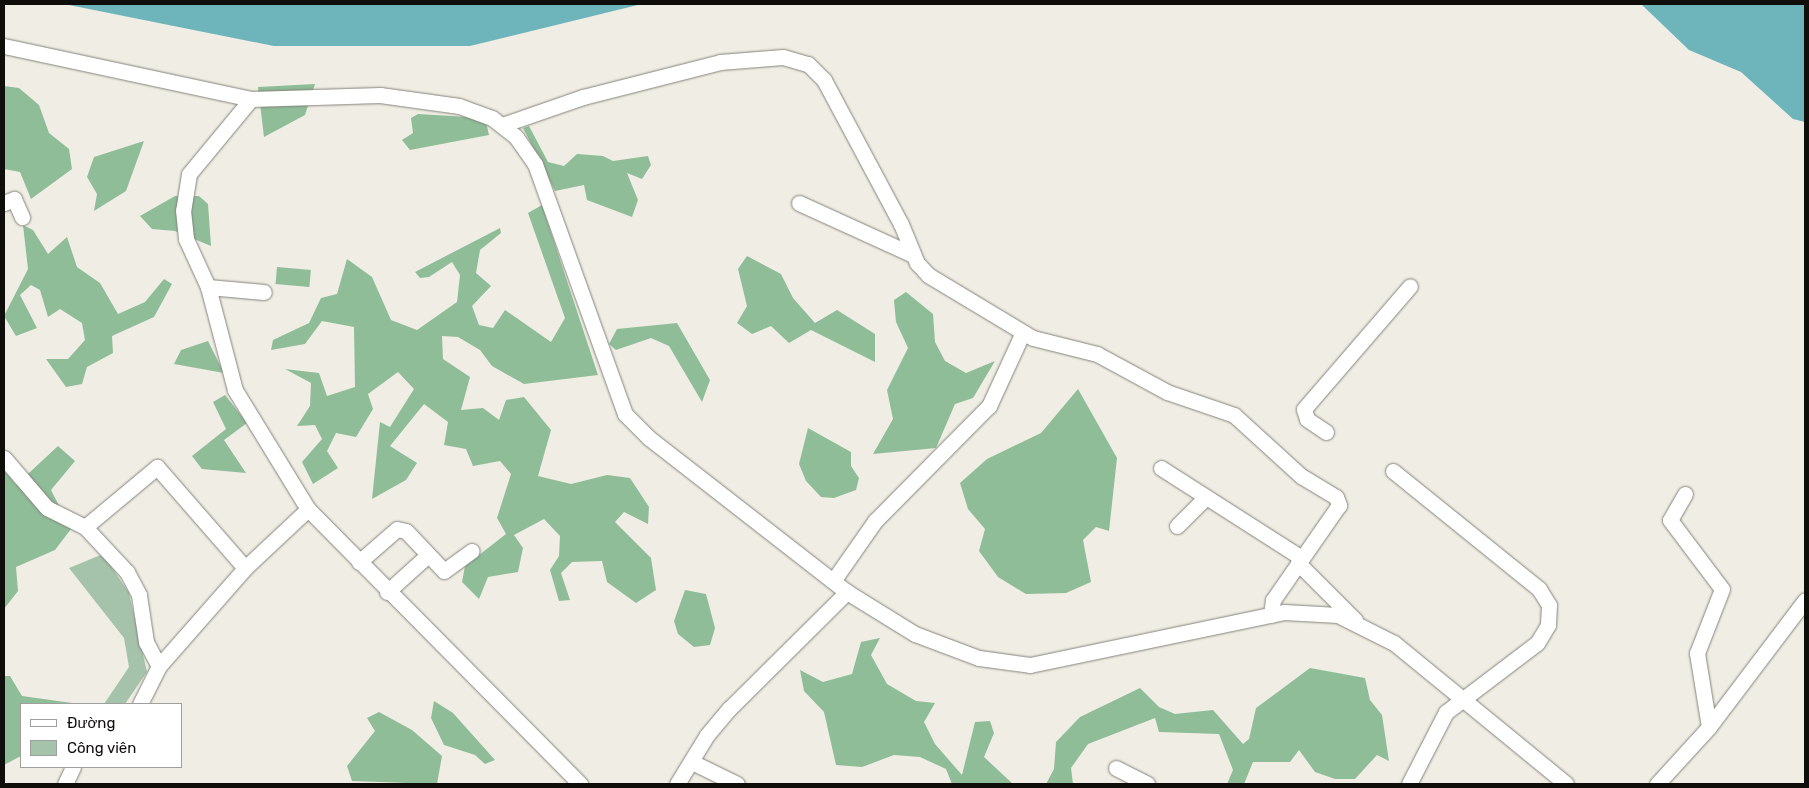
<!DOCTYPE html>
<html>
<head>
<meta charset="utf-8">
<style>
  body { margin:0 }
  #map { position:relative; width:1809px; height:788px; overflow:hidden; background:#f0ede4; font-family:Rubik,sans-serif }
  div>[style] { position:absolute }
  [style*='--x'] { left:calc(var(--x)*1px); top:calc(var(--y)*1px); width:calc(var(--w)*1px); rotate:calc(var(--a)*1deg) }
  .green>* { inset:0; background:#a5c3ab }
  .forest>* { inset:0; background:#8ebd98; transform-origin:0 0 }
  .water>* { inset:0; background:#6db5bb }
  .roads { filter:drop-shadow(0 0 1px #85837b) drop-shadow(0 0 1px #85837b) }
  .minor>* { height:15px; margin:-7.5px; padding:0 7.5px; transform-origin:7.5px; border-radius:7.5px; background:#fff }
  span { translate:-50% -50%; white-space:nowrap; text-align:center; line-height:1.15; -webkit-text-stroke:4px #fff; paint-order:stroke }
  .frame { position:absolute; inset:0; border:5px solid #0f0e0b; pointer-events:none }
  .legend { position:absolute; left:20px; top:703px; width:162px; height:65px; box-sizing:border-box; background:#fff; border:1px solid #9f9f9d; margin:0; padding:6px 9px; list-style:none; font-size:15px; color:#0f0e0b }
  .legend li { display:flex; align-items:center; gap:10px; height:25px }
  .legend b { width:25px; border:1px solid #9f9f9d }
</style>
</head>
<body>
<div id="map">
  <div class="green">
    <div style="clip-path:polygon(103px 554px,129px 593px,147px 672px,125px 704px,104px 704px,129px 667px,124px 638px,69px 568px)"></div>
  </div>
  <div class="forest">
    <div style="clip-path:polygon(315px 84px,305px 115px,264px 137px,258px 87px)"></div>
    <div style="clip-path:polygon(4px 86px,19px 88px,39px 105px,49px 133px,69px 149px,72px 169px,31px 199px,20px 172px,4px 169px)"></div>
    <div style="clip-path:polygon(418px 114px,468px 117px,486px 122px,489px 135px,410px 150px,402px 140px,413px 133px,411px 118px)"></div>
    <div style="clip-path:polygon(529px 126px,548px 162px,564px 166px,577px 154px,603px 156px,613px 161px,648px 156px,651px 165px,642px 179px,627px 173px,638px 200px,632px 217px,587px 200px,584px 185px,555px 191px,523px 128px)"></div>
    <div style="clip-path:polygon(144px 141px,126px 191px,94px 211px,97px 194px,87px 177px,94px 157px)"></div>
    <div style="clip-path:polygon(175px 196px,199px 196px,208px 204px,211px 246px,175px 231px,152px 229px,140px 216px)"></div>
    <div style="clip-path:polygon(542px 205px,598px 375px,524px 384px,492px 366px,480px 350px,458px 337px,442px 336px,443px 359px,470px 377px,461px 410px,483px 408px,499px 420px,506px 400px,524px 397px,551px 430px,538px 476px,571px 484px,607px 475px,630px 478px,649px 507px,648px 524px,624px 512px,615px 522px,651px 558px,656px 590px,636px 603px,607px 582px,602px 561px,572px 562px,561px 573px,570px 600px,559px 601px,550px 570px,559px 556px,560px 536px,544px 519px,514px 535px,523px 548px,518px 572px,488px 577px,479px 599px,462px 582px,465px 566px,506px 534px,497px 518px,511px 474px,500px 461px,473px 466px,466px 449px,444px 445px,448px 422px,424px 404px,390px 446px,417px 463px,406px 480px,372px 499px,380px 422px,390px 427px,414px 389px,398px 372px,368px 394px,373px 409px,356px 437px,336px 433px,327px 451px,338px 468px,313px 484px,302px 462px,322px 439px,315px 425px,297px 426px,310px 406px,311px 383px,285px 369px,319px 373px,327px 396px,355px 387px,354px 327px,322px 321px,305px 344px,271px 350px,273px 340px,309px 323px,321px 298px,337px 294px,347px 259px,372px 277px,391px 320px,417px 330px,457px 302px,460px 275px,452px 262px,429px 277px,420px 278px,415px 272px,500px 228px,501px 233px,480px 250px,476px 273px,491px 286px,472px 306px,479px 325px,493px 328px,505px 310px,551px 342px,565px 318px,528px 213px)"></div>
    <div style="clip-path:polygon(23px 225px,33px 230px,48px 254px,67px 237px,77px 267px,100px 283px,118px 314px,145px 302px,164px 279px,172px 284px,154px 317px,112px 336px,113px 353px,87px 367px,82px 384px,66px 387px,46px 359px,68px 359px,85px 340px,82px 323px,60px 309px,48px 317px,40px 290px,31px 285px,20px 295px,37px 328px,16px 336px,4px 316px,28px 269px)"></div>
    <div style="clip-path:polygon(747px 256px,781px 274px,793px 298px,815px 323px,837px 310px,875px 334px,875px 362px,811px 330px,789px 343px,771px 326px,752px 334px,737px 323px,747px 306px,738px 269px)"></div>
    <div style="left:277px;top:267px;width:34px;height:17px;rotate:5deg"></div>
    <div style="clip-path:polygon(906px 292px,933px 314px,935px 342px,945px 361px,966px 373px,995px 361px,973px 398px,955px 404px,936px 448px,873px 454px,893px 419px,887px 390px,908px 348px,896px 322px,894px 300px)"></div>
    <div style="clip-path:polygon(677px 323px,710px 380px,702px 402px,669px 346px,651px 338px,616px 350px,609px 344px,617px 329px)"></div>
    <div style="clip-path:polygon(208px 341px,224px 373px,174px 364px,181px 350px)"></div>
    <div style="clip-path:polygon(1078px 389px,1117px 458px,1109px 531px,1096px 527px,1083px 540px,1091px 582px,1066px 593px,1026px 594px,998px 577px,979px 551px,985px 529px,968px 509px,960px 483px,987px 459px,1041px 433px)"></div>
    <div style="clip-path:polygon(225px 395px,247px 423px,224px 440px,246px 473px,202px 469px,192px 456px,226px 429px,213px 402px)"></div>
    <div style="clip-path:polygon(808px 428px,851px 452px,851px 466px,859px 478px,856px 490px,834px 498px,821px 497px,806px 481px,799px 464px)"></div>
    <div style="clip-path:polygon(58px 446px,75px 461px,51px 490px,71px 529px,55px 550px,16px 567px,18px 591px,4px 609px,4px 469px,16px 485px)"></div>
    <div style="clip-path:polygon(685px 590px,706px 594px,715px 628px,710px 645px,694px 647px,678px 634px,674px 621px)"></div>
    <div style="clip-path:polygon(880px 638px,871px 655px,887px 684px,916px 701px,935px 703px,924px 722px,935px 744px,962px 775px,975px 722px,990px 721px,994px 733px,984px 757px,1013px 784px,952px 784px,946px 769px,920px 757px,894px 755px,862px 767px,836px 765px,824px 712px,804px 691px,800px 670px,823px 682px,852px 674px,861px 642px)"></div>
    <div style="clip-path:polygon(1310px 668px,1365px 678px,1370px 700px,1382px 715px,1389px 761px,1377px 755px,1355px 779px,1335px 779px,1315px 772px,1299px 750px,1290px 762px,1253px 762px,1244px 784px,1227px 784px,1233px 770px,1219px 734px,1159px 732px,1155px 718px,1088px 744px,1071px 768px,1073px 784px,1046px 784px,1054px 769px,1056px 742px,1080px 717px,1140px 688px,1159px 707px,1175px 714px,1213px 710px,1243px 744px,1249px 739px,1256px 708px)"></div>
    <div style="clip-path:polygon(4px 676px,10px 676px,22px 696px,79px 704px,21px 704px,21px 756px,4px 765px)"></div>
    <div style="clip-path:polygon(434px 701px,453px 713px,495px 760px,485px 764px,475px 755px,444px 745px,431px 718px)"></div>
    <div style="clip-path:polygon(379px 712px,412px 730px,442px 756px,437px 784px,352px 781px,347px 766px,375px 731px,367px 718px)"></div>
  </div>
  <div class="water">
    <div style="clip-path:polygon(64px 4px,642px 4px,470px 46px,274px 46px)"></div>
    <div style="clip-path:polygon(1641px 4px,1805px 4px,1805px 122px,1793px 119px,1741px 72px,1689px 50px)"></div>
  </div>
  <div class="roads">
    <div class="minor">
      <div style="--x:4;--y:46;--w:253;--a:12.1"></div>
      <div style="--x:251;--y:99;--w:129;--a:-1.8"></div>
      <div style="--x:380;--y:95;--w:80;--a:7.9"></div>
      <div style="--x:459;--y:106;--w:35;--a:20"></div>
      <div style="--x:492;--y:118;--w:31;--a:38"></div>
      <div style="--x:516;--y:137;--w:33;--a:55"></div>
      <div style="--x:535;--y:164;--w:266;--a:70.2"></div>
      <div style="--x:625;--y:414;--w:34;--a:45"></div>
      <div style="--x:649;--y:438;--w:251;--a:37.9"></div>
      <div style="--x:847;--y:592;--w:80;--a:31.7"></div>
      <div style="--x:915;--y:634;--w:68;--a:20.6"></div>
      <div style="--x:979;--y:658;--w:51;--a:7.8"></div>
      <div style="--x:1030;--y:665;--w:259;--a:-11.8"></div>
      <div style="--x:1284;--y:612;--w:54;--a:3.2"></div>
      <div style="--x:1338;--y:615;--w:63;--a:26.6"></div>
      <div style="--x:1394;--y:643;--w:222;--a:39.3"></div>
      <div style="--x:251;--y:99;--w:97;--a:129.6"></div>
      <div style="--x:189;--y:174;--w:36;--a:99"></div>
      <div style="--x:183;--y:210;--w:29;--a:84"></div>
      <div style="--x:186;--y:239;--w:53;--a:65.4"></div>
      <div style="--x:208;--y:287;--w:106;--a:75.3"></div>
      <div style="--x:235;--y:390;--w:140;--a:58.5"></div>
      <div style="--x:308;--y:509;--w:387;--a:45.3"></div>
      <div style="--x:502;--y:125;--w:86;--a:-19.1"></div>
      <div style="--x:583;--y:97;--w:141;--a:-14.3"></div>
      <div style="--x:720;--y:62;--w:63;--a:-4.5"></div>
      <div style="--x:783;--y:57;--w:26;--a:16"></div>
      <div style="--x:808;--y:64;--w:23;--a:45"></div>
      <div style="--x:824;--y:80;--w:163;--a:61.9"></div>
      <div style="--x:901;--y:224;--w:42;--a:67.7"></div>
      <div style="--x:917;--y:263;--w:16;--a:47"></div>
      <div style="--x:928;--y:275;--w:122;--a:31"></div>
      <div style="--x:1033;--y:338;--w:66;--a:14"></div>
      <div style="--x:1097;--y:354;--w:80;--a:28.5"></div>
      <div style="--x:1167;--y:392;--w:71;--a:18.9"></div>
      <div style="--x:1234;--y:415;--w:91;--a:42.3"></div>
      <div style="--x:1301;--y:476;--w:41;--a:31"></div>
      <div style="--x:1336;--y:497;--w:9;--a:69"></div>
      <div style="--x:1339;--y:505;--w:116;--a:124.8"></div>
      <div style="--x:1273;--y:600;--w:15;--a:98"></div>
      <div style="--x:4;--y:203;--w:11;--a:-22"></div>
      <div style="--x:14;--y:199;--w:20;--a:66"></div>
      <div style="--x:799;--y:203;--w:125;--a:24.5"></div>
      <div style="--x:208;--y:287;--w:56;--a:5.1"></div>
      <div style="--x:1326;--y:432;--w:23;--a:-146"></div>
      <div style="--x:1307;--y:419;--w:10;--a:-107"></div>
      <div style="--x:1304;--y:409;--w:162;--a:-49.2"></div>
      <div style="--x:4;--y:458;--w:66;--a:49.3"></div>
      <div style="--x:47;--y:508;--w:42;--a:26.6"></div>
      <div style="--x:85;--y:527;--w:62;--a:47"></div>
      <div style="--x:127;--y:572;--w:26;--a:62"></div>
      <div style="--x:139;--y:595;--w:48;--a:81.5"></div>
      <div style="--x:146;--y:642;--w:27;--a:62"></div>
      <div style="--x:1161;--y:468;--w:167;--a:32.6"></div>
      <div style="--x:1393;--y:471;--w:188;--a:38.9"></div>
      <div style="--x:1539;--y:589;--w:19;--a:58"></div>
      <div style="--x:1549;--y:605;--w:20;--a:93"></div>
      <div style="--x:1548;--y:625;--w:21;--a:121"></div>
      <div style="--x:1537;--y:643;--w:114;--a:142.8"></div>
      <div style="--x:1446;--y:712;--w:81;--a:117.2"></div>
      <div style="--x:1685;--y:494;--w:30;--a:120"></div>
      <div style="--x:1670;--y:520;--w:86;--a:53"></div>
      <div style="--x:1722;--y:589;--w:69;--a:111.3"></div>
      <div style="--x:1697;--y:653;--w:75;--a:80.8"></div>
      <div style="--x:1177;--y:526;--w:38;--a:-45"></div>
      <div style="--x:85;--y:527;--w:94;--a:-39.8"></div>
      <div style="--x:157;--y:467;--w:134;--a:48.9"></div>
      <div style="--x:359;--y:562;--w:50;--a:-41"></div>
      <div style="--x:397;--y:529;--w:9;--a:13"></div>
      <div style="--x:406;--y:531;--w:55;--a:46.5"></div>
      <div style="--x:444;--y:571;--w:34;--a:-36"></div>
      <div style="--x:1298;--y:563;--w:81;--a:45"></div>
      <div style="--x:833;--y:581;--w:73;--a:-55"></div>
      <div style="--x:875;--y:521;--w:162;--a:-45.3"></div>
      <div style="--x:989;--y:406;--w:81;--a:-65.3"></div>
      <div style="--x:387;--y:592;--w:55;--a:-42.1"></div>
      <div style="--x:140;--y:704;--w:42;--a:-63.4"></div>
      <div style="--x:159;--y:666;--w:130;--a:-48.7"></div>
      <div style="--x:245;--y:568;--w:86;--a:-43.1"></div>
      <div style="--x:692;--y:762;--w:50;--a:26.1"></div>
      <div style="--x:1116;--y:768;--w:35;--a:27"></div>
      <div style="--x:65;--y:784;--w:19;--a:-65"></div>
      <div style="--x:677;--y:784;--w:57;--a:-58.5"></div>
      <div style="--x:707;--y:735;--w:35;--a:-50"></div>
      <div style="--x:730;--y:708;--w:165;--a:-44.8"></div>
      <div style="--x:1657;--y:784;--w:77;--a:-47.6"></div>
      <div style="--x:1709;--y:727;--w:159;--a:-52.9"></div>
    </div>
  </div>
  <div class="frame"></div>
  <ul class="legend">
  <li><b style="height:6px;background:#fff"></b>Đường</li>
  <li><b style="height:14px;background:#a5c3ab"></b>Công viên</li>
  </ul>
</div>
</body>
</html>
